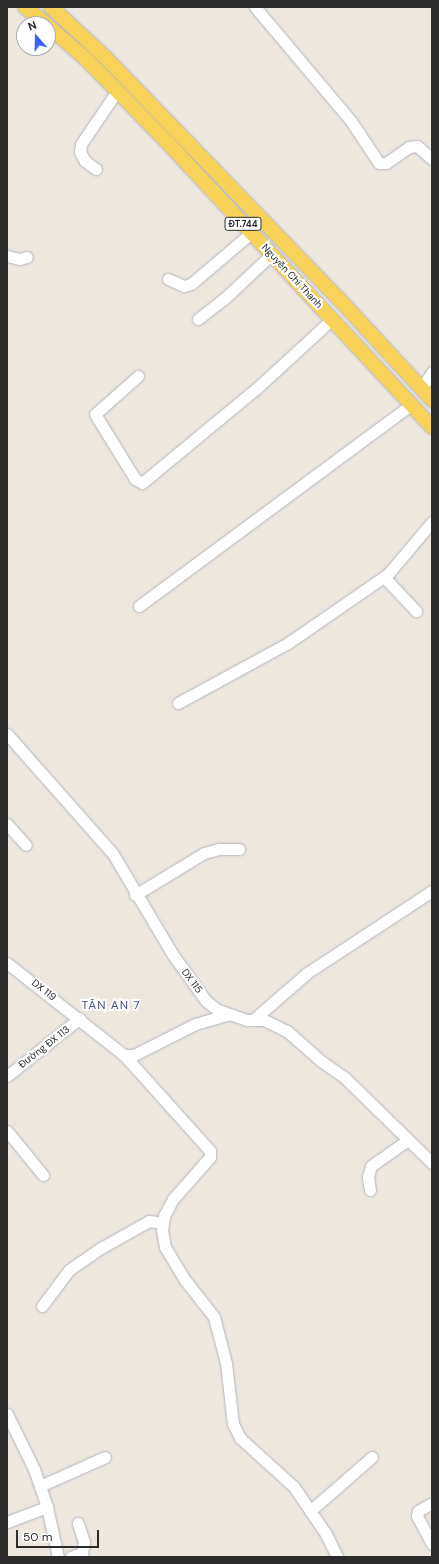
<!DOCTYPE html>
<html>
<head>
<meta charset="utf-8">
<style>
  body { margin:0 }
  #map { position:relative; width:439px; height:1564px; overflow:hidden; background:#eee7de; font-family:"DM Sans",sans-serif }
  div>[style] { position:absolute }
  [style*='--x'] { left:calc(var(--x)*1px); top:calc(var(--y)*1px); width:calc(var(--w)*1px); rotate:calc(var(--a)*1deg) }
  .roads { filter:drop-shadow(0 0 1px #b2b5c0) drop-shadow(0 0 1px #b2b5c0) }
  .minor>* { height:11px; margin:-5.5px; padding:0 5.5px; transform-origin:5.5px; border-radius:5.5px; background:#fff }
  .major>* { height:14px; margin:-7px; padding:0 7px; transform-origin:7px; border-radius:7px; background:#f8d259 }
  span { translate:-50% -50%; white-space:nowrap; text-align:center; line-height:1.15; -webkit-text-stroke:4px #fff; paint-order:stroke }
  .shield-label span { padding:1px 3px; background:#fff; border:1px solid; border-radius:3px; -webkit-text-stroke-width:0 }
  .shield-label { font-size:9px; color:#2c2c2c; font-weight:700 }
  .street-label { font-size:10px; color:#2c2c2c }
  .quarter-label { font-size:12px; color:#495480; letter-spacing:1px }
  .frame { position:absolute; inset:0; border:8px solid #2c2c2c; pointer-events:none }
  .north { position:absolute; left:16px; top:16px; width:40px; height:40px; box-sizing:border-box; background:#fff; border:1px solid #ababab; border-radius:50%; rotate:340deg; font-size:11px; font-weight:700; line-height:16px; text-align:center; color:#2c2c2c }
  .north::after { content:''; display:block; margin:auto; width:14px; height:18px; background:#3a61ff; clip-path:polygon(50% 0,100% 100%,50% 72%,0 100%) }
  .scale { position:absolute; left:16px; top:1530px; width:83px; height:18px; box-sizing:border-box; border:2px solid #2c2c2c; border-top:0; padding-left:5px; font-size:12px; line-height:14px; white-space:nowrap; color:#2c2c2c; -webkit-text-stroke:3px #fff; paint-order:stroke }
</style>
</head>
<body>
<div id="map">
  <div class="roads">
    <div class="minor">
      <div style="--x:255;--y:7;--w:149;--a:49.9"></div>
      <div style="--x:351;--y:121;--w:50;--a:56.3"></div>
      <div style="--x:379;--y:163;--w:7;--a:0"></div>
      <div style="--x:386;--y:163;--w:28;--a:-35"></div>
      <div style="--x:409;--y:147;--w:8;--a:-7"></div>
      <div style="--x:417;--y:146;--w:20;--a:41"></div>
      <div style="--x:96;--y:169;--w:14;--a:-144"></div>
      <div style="--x:85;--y:161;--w:10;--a:-119"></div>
      <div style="--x:80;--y:152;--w:8;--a:-83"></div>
      <div style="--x:81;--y:144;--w:64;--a:-55.8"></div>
      <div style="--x:7;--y:256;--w:13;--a:13"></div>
      <div style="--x:20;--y:259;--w:7;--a:-16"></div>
      <div style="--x:168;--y:279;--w:17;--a:24"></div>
      <div style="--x:184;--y:286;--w:7;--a:-16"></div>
      <div style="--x:191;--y:284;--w:79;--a:-40.4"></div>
      <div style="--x:198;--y:319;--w:33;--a:-38"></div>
      <div style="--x:224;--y:299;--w:66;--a:-43.2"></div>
      <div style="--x:138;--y:376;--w:57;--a:138.5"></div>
      <div style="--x:95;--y:414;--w:76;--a:58.4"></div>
      <div style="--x:135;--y:479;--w:8;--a:30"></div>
      <div style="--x:142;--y:483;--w:149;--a:-39.6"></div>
      <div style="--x:257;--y:388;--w:102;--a:-42.6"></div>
      <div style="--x:421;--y:389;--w:20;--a:-57"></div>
      <div style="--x:384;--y:577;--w:47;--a:46.7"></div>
      <div style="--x:139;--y:606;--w:338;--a:-36.5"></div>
      <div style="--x:178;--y:703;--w:125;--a:-28.6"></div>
      <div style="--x:288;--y:643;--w:121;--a:-34.6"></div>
      <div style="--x:388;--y:574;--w:68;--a:-49.8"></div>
      <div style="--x:7;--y:734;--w:160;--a:48.5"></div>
      <div style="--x:113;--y:854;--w:117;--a:59.3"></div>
      <div style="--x:173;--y:955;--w:57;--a:54.3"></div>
      <div style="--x:206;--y:1001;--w:15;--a:37"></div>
      <div style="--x:218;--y:1010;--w:31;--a:19"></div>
      <div style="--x:247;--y:1020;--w:17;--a:0"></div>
      <div style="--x:264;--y:1020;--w:25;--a:26"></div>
      <div style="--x:287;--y:1031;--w:45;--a:41.4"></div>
      <div style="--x:321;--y:1061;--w:29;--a:35"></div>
      <div style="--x:345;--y:1078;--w:122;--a:44.3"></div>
      <div style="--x:7;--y:824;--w:28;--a:48"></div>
      <div style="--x:135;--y:895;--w:81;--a:-31.3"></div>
      <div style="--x:204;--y:853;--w:16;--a:-15"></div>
      <div style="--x:219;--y:849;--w:20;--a:0"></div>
      <div style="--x:7;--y:963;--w:149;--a:38.2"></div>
      <div style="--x:124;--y:1055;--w:10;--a:0"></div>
      <div style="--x:134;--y:1055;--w:68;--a:-26.9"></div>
      <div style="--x:195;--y:1024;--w:35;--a:-16"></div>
      <div style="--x:253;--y:1020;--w:72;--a:-41"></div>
      <div style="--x:307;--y:973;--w:149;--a:-33.3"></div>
      <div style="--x:124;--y:1055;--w:129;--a:48.1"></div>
      <div style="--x:210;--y:1151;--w:6;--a:90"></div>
      <div style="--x:210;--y:1157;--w:56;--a:131.4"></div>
      <div style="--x:173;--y:1199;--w:19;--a:118"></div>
      <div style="--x:164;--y:1216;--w:14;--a:98"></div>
      <div style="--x:162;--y:1230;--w:17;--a:80"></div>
      <div style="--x:165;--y:1247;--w:39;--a:59"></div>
      <div style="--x:185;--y:1280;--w:47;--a:51.9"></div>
      <div style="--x:214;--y:1317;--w:48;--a:75.4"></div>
      <div style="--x:226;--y:1363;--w:61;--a:83.5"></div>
      <div style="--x:233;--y:1424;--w:16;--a:63"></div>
      <div style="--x:240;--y:1438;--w:73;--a:42.2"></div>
      <div style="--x:294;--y:1487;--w:57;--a:55.8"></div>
      <div style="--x:326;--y:1534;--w:25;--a:64"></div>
      <div style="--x:7;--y:1076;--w:93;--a:-38.5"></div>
      <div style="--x:7;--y:1131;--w:57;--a:50.7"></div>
      <div style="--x:370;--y:1190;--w:13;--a:-99"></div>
      <div style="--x:368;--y:1177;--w:11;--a:-75"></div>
      <div style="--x:371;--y:1166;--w:45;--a:-35.1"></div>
      <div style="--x:42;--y:1306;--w:45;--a:-53.1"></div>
      <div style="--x:69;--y:1270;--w:39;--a:-35"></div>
      <div style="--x:101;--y:1248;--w:55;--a:-29.4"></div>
      <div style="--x:149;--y:1221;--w:14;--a:8"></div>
      <div style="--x:7;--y:1414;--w:61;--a:63.9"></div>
      <div style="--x:34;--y:1469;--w:40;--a:71.1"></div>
      <div style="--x:47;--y:1507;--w:51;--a:77.6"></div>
      <div style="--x:40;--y:1486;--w:71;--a:-24"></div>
      <div style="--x:432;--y:1503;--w:16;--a:150"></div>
      <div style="--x:418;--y:1511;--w:5;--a:101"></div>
      <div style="--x:417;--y:1516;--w:32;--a:62"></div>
      <div style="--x:310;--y:1511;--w:82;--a:-41.1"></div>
      <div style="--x:7;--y:1522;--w:43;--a:-20.6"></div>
      <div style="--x:71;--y:1557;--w:12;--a:-20"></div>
      <div style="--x:82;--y:1553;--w:11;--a:-80"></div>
      <div style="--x:84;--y:1542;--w:20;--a:-108"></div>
    </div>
    <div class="major">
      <div style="--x:25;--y:7;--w:27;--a:39"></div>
      <div style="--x:51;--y:7;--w:72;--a:42.8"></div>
      <div style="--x:104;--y:56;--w:337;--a:46"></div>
      <div style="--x:338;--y:298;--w:139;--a:47.3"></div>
      <div style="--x:48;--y:26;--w:52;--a:41.1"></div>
      <div style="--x:87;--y:60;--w:115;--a:45.7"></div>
      <div style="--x:167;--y:142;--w:389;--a:47.1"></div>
    </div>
  </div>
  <div class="shield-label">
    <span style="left:243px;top:224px">ĐT.744</span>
  </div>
  <div class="street-label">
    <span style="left:292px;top:276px;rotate:47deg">Nguyễn Chí Thanh</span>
    <span style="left:192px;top:981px;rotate:53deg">DX 115</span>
    <span style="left:44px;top:990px;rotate:38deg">DX 119</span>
    <span style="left:44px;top:1047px;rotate:-38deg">Đường ĐX 113</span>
  </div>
  <div class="quarter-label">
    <span style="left:111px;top:1006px">TÂN AN 7</span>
  </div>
  <div class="frame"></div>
  <div class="north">N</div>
  <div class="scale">50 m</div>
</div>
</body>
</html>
